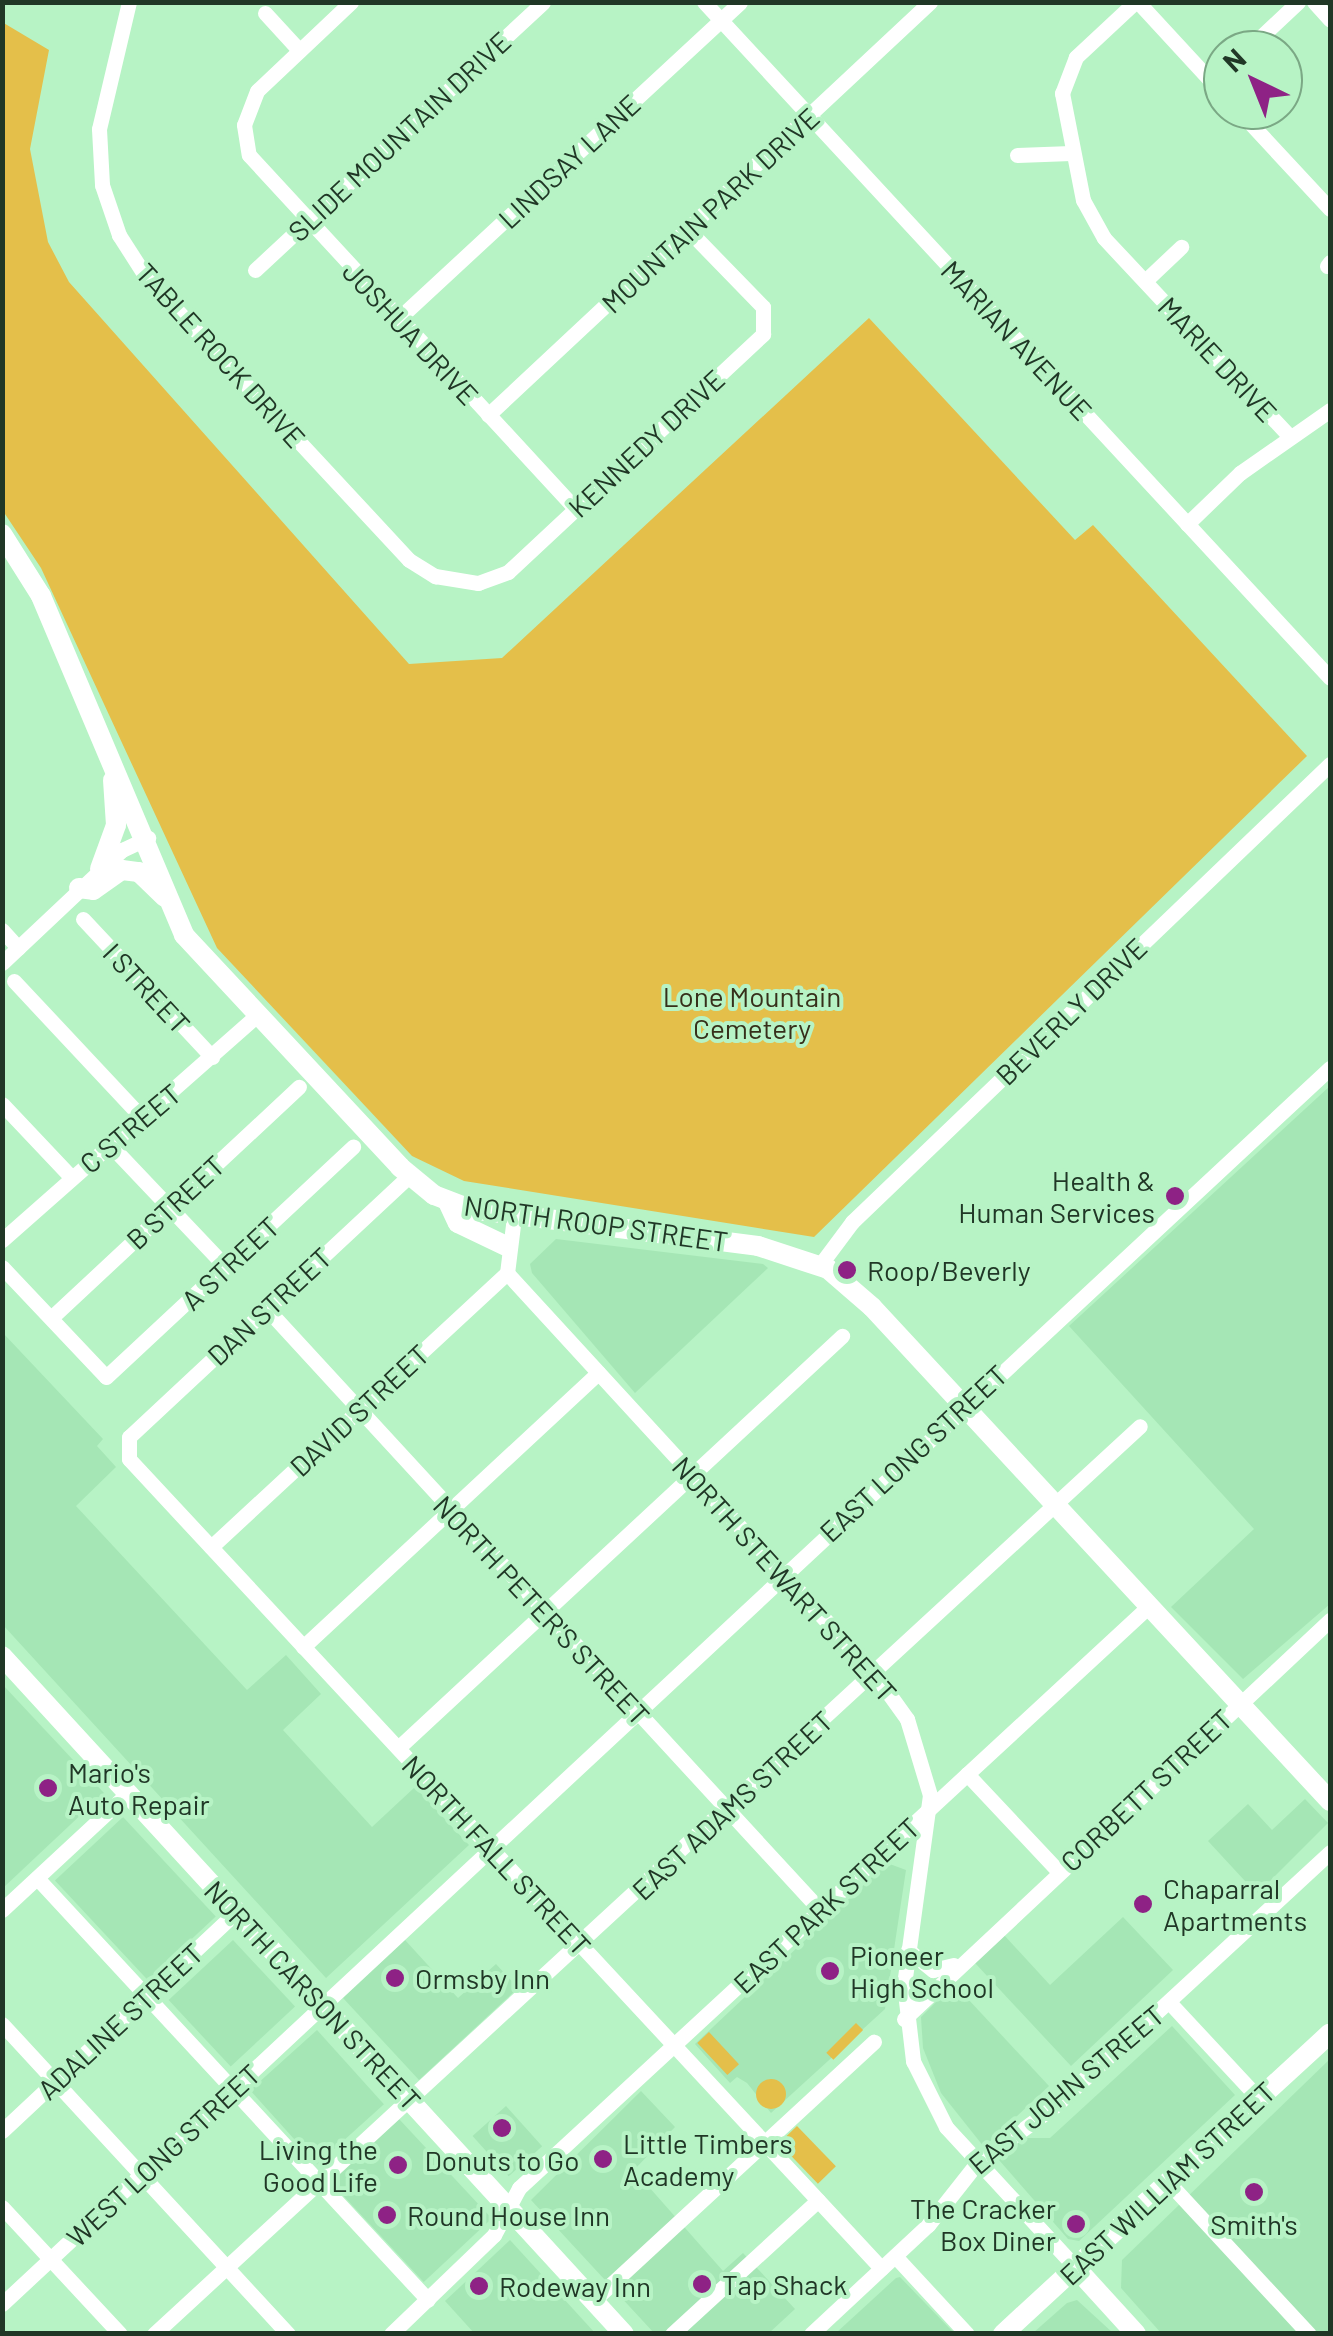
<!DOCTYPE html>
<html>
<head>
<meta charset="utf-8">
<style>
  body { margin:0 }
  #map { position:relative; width:1333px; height:2336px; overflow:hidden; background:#b7f3c5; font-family:Barlow,sans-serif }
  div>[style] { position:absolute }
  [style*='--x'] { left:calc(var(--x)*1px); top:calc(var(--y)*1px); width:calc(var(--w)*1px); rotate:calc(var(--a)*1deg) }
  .built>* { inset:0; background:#a5e6b5; transform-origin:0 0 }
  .green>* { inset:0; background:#e4bf4a; transform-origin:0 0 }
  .round { border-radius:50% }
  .minor>* { height:15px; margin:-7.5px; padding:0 7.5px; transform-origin:7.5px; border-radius:7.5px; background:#fff }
  .major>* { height:20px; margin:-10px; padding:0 10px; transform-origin:10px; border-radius:10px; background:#fff }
  .dots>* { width:28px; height:28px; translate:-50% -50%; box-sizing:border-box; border:5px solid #b7f3c5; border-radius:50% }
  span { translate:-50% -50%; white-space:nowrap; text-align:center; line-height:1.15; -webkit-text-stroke:8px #b7f3c5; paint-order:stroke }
  .street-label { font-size:28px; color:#203726 }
  .park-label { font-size:28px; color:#362f1a }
  .poi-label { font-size:28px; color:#203726 }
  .right { translate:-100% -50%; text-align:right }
  .left { translate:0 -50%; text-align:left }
  .frame { position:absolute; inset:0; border:5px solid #203726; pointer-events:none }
  .north { position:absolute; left:1203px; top:30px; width:100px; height:100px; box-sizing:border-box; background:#b7f3c5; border:2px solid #7ba885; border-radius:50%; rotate:317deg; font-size:28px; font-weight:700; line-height:40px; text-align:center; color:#203726 }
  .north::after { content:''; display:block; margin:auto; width:35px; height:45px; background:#8e2285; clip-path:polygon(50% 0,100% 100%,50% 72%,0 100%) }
</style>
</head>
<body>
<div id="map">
  <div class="built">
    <div style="clip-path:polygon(1330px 1086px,1330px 1604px,1243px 1679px,1171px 1607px,1254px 1529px,1069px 1326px)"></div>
    <div style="clip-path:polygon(556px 1239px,763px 1264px,768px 1268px,635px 1393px,532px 1273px,530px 1264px)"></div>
    <div style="clip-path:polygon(3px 1333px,103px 1439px,97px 1446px,116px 1467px,76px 1506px,247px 1690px,286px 1655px,321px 1694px,283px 1730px,372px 1827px,415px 1787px,469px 1845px,326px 1978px,3px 1625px)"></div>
    <div style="clip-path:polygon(3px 1685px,104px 1793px,3px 1888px)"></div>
    <div style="clip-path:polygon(1305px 1799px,1328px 1823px,1257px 1894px,1208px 1841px,1248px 1804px,1272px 1830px)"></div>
    <div style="left:123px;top:1817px;width:136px;height:93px;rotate:47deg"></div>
    <div style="clip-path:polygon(887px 1863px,906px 1870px,885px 2009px,771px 2113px,747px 2083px,737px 2077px,730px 2083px,695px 2044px)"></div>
    <div style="clip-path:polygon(1123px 1917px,1173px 1970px,1071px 2066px,975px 1963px,1004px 1935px,1050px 1985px)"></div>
    <div style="left:233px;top:1940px;width:91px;height:88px;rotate:47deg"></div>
    <div style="clip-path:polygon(405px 1940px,458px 1998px,496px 1964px,518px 1988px,419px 2080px,343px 1998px)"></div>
    <div style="clip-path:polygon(954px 1984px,1049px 2086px,984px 2147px,941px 2093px,923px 2048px,921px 2017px)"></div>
    <div style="clip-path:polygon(1172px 2026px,1235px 2095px,1079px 2241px,1068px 2239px,999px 2160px,1023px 2138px,1050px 2138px)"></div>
    <div style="left:317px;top:2030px;width:100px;height:90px;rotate:48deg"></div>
    <div style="clip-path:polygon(1330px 2059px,1330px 2333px,1161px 2333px,1121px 2288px,1122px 2260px)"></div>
    <div style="clip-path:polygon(641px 2091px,675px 2127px,634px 2170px,723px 2271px,743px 2253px,795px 2309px,769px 2333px,654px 2333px,531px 2200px)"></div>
    <div style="left:506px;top:2106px;width:54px;height:45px;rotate:48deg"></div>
    <div style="left:399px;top:2119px;width:136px;height:93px;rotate:47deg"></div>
    <div style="clip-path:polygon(510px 2240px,595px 2333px,474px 2333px,445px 2301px)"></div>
    <div style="clip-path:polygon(900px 2277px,954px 2333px,836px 2333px,896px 2278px)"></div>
    <div style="clip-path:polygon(1077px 2300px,1113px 2333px,1033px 2333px,1067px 2303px)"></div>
  </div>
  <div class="green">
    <div style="clip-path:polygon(2px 22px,49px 50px,30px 149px,48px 242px,69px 282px,409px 664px,502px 658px,869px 318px,1075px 540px,1093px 525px,1307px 756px,814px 1237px,464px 1181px,412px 1156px,217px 948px,41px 568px,3px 511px)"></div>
    <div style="left:856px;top:2023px;width:10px;height:42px;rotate:45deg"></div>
    <div style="left:709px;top:2032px;width:44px;height:16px;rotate:47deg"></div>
    <div class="round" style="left:756px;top:2079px;width:30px;height:30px"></div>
    <div style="left:797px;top:2126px;width:56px;height:25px;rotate:46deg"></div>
  </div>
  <div class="minor">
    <div style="--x:129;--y:2;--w:130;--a:103.3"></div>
    <div style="--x:99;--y:129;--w:56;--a:86.9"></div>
    <div style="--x:102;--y:185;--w:53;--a:71.2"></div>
    <div style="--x:119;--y:235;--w:50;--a:57.3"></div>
    <div style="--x:146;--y:277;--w:386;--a:47.1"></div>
    <div style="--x:409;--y:560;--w:31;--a:32"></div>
    <div style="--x:435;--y:576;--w:44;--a:9.2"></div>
    <div style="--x:478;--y:583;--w:32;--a:-20"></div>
    <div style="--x:508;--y:572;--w:349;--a:-43"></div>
    <div style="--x:763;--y:334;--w:27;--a:-90"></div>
    <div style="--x:763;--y:307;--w:107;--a:-134.2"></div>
    <div style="--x:351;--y:2;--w:129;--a:136.6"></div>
    <div style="--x:257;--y:91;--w:36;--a:111"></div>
    <div style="--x:244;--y:125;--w:30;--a:81"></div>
    <div style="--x:249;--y:155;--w:482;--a:47.3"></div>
    <div style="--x:704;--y:2;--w:921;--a:47.2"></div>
    <div style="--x:1135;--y:2;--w:81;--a:137"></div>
    <div style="--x:1076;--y:57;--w:39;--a:111"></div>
    <div style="--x:1062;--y:93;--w:109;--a:78.9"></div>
    <div style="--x:1083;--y:200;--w:43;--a:61.1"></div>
    <div style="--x:1104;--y:238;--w:272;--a:46.9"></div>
    <div style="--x:1138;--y:2;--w:125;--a:47.3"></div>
    <div style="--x:1314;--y:2;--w:24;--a:48"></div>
    <div style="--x:265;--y:13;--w:50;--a:47.4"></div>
    <div style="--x:1247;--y:50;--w:70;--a:-43.3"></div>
    <div style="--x:1238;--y:110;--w:135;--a:47.1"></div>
    <div style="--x:1017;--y:155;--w:54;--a:-2.1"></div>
    <div style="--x:1327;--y:266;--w:5;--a:-53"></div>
    <div style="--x:255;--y:270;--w:393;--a:-42.9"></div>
    <div style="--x:1145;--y:281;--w:50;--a:-43.4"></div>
    <div style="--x:398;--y:319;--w:466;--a:-42.8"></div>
    <div style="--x:488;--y:415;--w:605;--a:-43.06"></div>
    <div style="--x:1187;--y:524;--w:74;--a:-43.9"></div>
    <div style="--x:1240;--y:473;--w:110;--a:-35"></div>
    <div style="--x:83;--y:919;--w:189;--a:46.9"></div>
    <div style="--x:2;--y:930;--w:24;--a:48"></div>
    <div style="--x:2;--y:963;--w:165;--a:-43.3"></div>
    <div style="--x:122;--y:850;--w:29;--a:-25"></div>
    <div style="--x:14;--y:981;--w:190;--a:46.9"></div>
    <div style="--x:2;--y:1104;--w:100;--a:46.6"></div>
    <div style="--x:113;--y:1148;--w:164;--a:46.5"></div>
    <div style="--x:410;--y:1175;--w:384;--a:137"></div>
    <div style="--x:129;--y:1437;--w:22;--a:90"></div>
    <div style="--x:129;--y:1459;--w:1105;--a:47.09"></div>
    <div style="--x:514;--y:1217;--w:56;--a:97.1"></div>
    <div style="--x:507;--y:1273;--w:543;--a:47.46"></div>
    <div style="--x:874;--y:1673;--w:57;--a:54.3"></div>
    <div style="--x:907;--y:1719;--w:79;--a:73.2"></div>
    <div style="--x:930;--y:1795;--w:191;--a:97.8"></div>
    <div style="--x:904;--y:1984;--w:78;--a:83.3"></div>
    <div style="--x:913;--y:2061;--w:74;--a:63.4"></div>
    <div style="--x:946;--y:2127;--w:192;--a:47.3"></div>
    <div style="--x:2;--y:1240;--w:340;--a:-41.4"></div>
    <div style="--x:820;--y:1265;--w:54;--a:-53.3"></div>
    <div style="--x:852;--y:1222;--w:662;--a:-43.78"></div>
    <div style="--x:2;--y:1267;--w:151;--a:46.6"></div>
    <div style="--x:106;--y:1377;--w:338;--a:-43"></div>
    <div style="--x:266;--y:1308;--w:818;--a:47.38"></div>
    <div style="--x:51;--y:1318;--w:339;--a:-43"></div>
    <div style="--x:211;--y:1547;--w:403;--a:-42.8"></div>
    <div style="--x:303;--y:1647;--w:403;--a:-42.9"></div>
    <div style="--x:398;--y:1748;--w:606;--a:-42.86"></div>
    <div style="--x:967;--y:1774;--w:133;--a:46.8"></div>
    <div style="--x:37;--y:1878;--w:575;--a:47.18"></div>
    <div style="--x:2;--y:1910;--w:172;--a:-42.9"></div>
    <div style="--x:908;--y:1950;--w:32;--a:39"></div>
    <div style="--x:933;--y:1970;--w:21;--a:-14"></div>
    <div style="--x:1169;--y:2002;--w:132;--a:47.1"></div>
    <div style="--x:904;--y:2019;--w:584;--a:-43.13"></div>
    <div style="--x:2;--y:2024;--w:422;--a:47.3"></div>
    <div style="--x:2;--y:2131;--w:322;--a:-43.1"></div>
    <div style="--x:1169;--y:2183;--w:206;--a:47.2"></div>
    <div style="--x:2;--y:2207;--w:173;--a:47.1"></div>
    <div style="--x:895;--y:2256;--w:106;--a:47.3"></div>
    <div style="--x:594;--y:2300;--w:381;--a:-42.7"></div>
    <div style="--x:2;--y:2304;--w:1814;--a:-42.95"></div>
    <div style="--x:154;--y:2334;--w:1340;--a:-42.64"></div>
    <div style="--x:391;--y:2334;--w:143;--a:-43.9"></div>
    <div style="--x:494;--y:2235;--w:53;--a:-62"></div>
    <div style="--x:519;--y:2188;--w:858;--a:-42.73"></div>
    <div style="--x:672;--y:2334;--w:198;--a:-42.5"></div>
    <div style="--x:811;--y:2334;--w:160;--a:-43"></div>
    <div style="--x:928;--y:2225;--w:79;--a:-51.7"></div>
    <div style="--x:977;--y:2163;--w:98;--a:-36.3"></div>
    <div style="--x:1056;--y:2105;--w:373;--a:-42.7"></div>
  </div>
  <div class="major">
    <div style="--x:2;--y:534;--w:73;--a:57.8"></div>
    <div style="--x:41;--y:596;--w:368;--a:67.1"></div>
    <div style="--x:184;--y:935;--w:317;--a:47"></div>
    <div style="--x:400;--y:1167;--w:44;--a:39.5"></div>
    <div style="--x:434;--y:1195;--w:39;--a:21"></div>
    <div style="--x:470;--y:1209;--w:290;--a:7.3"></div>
    <div style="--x:758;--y:1246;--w:74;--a:18.2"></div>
    <div style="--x:828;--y:1269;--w:58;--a:40.8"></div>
    <div style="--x:872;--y:1307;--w:674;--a:47.17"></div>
    <div style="--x:100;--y:869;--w:47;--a:-70"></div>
    <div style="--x:116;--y:825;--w:45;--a:-93.8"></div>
    <div style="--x:79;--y:888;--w:14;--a:8"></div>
    <div style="--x:93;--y:890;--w:35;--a:-35"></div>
    <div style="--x:122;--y:870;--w:17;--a:7"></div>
    <div style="--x:139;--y:872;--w:36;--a:44"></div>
    <div style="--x:448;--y:1202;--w:23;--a:65"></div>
    <div style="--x:458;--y:1223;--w:55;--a:25.6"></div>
    <div style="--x:2;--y:1656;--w:920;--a:47.47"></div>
    <div style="--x:1076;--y:2268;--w:89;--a:47.7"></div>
    <div style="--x:1003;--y:2334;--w:444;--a:-42.6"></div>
  </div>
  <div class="dots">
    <div style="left:1175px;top:1196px;background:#8e2285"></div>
    <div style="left:847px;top:1270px;background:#8e2285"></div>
    <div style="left:48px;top:1788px;background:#8e2285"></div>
    <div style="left:1143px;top:1904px;background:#8e2285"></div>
    <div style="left:830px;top:1971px;background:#8e2285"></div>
    <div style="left:395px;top:1978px;background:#8e2285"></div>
    <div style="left:502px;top:2128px;background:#8e2285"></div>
    <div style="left:603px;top:2159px;background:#8e2285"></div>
    <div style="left:398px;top:2165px;background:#8e2285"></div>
    <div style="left:1254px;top:2192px;background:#8e2285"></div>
    <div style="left:387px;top:2215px;background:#8e2285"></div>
    <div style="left:1076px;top:2224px;background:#8e2285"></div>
    <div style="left:702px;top:2284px;background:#8e2285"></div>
    <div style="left:479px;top:2286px;background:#8e2285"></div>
  </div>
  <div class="street-label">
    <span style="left:399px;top:136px;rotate:-43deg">SLIDE MOUNTAIN DRIVE</span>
    <span style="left:569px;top:161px;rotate:-43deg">LINDSAY LANE</span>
    <span style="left:710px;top:210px;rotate:-43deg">MOUNTAIN PARK DRIVE</span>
    <span style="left:411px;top:333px;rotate:47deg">JOSHUA DRIVE</span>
    <span style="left:1017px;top:340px;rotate:47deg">MARIAN AVENUE</span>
    <span style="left:221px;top:355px;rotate:48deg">TABLE ROCK DRIVE</span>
    <span style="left:1218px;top:359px;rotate:47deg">MARIE DRIVE</span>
    <span style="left:646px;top:443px;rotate:-43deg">KENNEDY DRIVE</span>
    <span style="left:147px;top:988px;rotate:47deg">I STREET</span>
    <span style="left:1071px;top:1011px;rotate:-44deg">BEVERLY DRIVE</span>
    <span style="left:130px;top:1128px;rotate:-40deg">C STREET</span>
    <span style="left:175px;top:1202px;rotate:-43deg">B STREET</span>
    <span style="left:596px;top:1223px;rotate:8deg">NORTH ROOP STREET</span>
    <span style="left:230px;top:1263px;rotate:-43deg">A STREET</span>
    <span style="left:269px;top:1306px;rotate:-43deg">DAN STREET</span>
    <span style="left:359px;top:1410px;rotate:-43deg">DAVID STREET</span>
    <span style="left:913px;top:1453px;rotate:-43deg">EAST LONG STREET</span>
    <span style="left:785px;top:1579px;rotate:48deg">NORTH STEWART STREET</span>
    <span style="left:542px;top:1610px;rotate:47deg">NORTH PETER'S STREET</span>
    <span style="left:1146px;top:1790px;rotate:-43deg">CORBETT STREET</span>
    <span style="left:732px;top:1805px;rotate:-43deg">EAST ADAMS STREET</span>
    <span style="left:497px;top:1855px;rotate:47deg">NORTH FALL STREET</span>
    <span style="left:826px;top:1905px;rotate:-43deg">EAST PARK STREET</span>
    <span style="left:313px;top:1995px;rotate:47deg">NORTH CARSON STREET</span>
    <span style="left:120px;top:2021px;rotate:-43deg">ADALINE STREET</span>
    <span style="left:1066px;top:2089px;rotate:-40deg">EAST JOHN STREET</span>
    <span style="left:163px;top:2155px;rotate:-43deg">WEST LONG STREET</span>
    <span style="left:1167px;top:2183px;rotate:-43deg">EAST WILLIAM STREET</span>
  </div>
  <div class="park-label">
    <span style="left:752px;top:1012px">Lone Mountain<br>Cemetery</span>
  </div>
  <div class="poi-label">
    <span class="right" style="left:1155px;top:1196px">Health &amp;<br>Human Services</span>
    <span class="left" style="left:867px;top:1270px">Roop/Beverly</span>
    <span class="left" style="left:68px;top:1788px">Mario's<br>Auto Repair</span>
    <span class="left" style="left:1163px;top:1904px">Chaparral<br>Apartments</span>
    <span class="left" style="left:850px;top:1971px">Pioneer<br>High School</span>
    <span class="left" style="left:415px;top:1978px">Ormsby Inn</span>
    <span class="left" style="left:623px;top:2159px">Little Timbers<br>Academy</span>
    <span class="right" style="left:378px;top:2165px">Living the<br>Good Life</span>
    <span style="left:502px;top:2160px">Donuts to Go</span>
    <span class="right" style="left:1056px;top:2224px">The Cracker<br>Box Diner</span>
    <span class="left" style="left:407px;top:2215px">Round House Inn</span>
    <span style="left:1254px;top:2224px">Smith's</span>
    <span class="left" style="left:722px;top:2284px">Tap Shack</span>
    <span class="left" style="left:499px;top:2286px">Rodeway Inn</span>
  </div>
  <div class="frame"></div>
  <div class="north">N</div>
</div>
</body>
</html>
